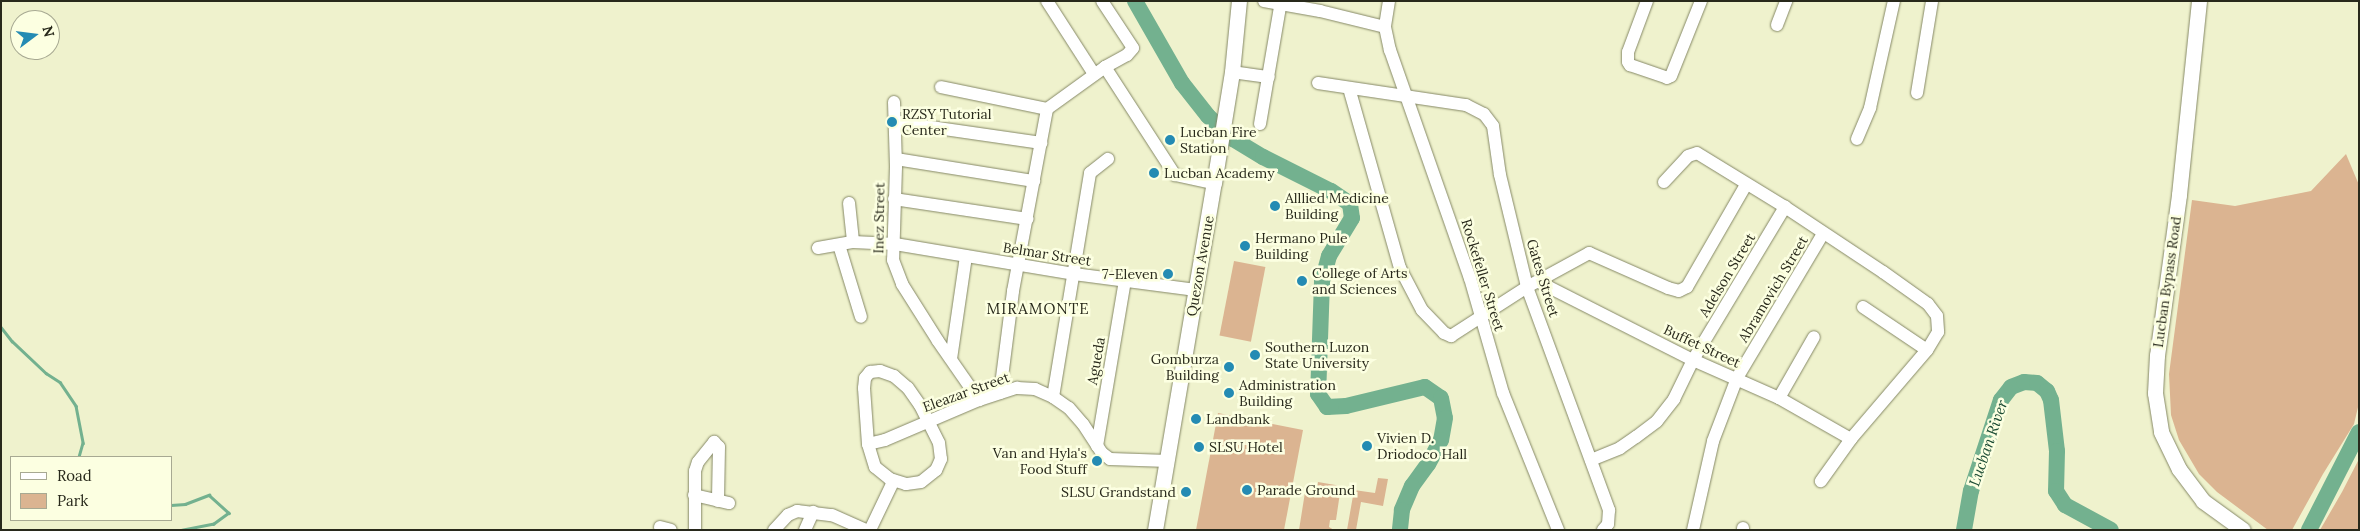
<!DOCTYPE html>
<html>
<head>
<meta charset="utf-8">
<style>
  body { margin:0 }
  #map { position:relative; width:2360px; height:531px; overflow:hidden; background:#eff2cd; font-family:Lora,serif }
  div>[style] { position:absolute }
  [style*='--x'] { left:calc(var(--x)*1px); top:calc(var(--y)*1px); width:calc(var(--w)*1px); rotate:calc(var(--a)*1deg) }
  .green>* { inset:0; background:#dbb491; transform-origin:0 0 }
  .stream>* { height:2.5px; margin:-1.25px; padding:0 1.25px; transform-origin:1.25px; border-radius:1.25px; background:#73b18f }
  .river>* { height:16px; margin:-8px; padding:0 8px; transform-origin:8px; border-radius:8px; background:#73b18f }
  .roads { filter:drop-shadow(0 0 1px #858866) drop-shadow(0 0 1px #858866) }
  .minor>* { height:12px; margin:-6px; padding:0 6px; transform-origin:6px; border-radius:6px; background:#fff }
  .major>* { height:15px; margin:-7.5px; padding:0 7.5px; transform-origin:7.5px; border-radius:7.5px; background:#fff }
  .dots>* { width:14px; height:14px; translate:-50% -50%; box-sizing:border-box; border:2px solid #fcffe1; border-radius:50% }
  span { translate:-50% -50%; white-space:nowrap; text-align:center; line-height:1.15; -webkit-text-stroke:5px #fcffe1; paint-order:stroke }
  .poi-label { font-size:14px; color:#28291b }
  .left { translate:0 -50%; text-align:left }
  .right { translate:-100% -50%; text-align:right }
  .street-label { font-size:14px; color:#28291b }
  .neighbourhood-label { font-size:15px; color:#28291b; letter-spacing:1px }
  .water-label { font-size:15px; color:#1b4c34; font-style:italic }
  .frame { position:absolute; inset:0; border:2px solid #28291b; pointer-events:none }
  .legend { position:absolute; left:10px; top:456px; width:162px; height:65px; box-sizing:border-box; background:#fcffe1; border:1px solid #a7a992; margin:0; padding:6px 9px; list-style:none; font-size:15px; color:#28291b }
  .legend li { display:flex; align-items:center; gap:10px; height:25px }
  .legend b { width:25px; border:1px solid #a7a992 }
  .north { position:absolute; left:10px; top:10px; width:50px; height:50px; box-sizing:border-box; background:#fcffe1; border:1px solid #a7a992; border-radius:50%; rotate:75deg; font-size:14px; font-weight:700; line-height:20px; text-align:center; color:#28291b }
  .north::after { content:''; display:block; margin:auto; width:18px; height:22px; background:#248bb3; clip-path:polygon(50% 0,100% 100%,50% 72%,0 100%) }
</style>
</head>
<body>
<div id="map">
  <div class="green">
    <div style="clip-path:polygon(2346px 154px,2359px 185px,2359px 403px,2354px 424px,2323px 474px,2292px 530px,2268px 530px,2217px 492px,2199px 474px,2179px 440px,2171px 415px,2169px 374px,2192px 200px,2235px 206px,2311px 191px)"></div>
    <div style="left:1234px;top:261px;width:32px;height:76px;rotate:11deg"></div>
    <div style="clip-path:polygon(1218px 413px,1303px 430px,1284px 530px,1196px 530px)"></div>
    <div style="clip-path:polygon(2359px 459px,2359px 530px,2320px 530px,2342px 492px)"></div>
    <div style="clip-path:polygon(1378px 478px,1388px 479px,1383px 506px,1361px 502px,1356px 530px,1347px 530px,1354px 490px,1375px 493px)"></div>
    <div style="clip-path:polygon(1318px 482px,1341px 486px,1336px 520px,1330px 520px,1329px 527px,1334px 530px,1299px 530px,1306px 486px,1317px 488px)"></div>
  </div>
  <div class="stream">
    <div style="--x:1;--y:327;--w:18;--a:52"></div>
    <div style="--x:12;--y:341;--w:47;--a:43.3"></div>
    <div style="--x:46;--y:373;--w:17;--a:33"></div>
    <div style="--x:60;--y:382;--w:29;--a:56"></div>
    <div style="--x:76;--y:406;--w:38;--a:79"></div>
    <div style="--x:83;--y:443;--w:15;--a:106"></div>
    <div style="--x:171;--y:505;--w:14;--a:-4"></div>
    <div style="--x:185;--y:504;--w:26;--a:-21"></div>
    <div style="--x:209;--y:495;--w:27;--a:42"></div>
    <div style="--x:229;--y:513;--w:19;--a:144"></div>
    <div style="--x:214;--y:524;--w:32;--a:169"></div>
  </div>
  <div class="river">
    <div style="--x:1135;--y:1;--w:95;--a:60.2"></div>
    <div style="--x:1182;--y:83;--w:42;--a:51.8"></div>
    <div style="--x:1208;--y:116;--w:34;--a:43"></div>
    <div style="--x:1233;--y:139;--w:35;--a:31"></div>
    <div style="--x:1263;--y:157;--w:76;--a:26.6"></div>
    <div style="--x:1331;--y:191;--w:23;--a:34"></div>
    <div style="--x:1350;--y:204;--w:14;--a:82"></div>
    <div style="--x:1352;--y:218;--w:44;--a:121.2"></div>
    <div style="--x:1329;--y:256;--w:27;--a:105"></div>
    <div style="--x:1322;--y:282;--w:112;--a:92"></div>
    <div style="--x:1318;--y:394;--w:16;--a:55"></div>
    <div style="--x:1327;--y:407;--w:19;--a:-3"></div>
    <div style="--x:1346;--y:406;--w:81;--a:-13.5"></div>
    <div style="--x:1425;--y:387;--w:19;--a:35"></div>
    <div style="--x:1441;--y:398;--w:20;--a:79"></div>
    <div style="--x:1445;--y:418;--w:22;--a:100"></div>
    <div style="--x:1441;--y:440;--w:27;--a:118"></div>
    <div style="--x:1428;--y:464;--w:27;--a:126"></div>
    <div style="--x:1412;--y:486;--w:26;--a:113"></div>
    <div style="--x:1402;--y:510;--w:20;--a:96"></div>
    <div style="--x:1964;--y:530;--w:40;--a:-80"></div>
    <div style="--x:1971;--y:491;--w:96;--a:-71.8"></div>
    <div style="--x:2001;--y:400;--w:16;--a:-52"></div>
    <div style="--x:2011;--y:387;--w:14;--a:-21"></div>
    <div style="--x:2024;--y:382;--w:13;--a:4"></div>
    <div style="--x:2037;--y:383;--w:13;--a:39"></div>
    <div style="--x:2047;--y:391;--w:10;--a:66"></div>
    <div style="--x:2051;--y:400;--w:51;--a:83.3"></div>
    <div style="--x:2057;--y:451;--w:40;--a:91.4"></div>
    <div style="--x:2056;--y:491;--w:17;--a:57"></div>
    <div style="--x:2065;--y:505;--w:52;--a:28.5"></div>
    <div style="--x:2309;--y:530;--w:110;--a:-63"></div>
  </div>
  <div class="roads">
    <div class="minor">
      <div style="--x:1047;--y:1;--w:87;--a:57.2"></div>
      <div style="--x:1264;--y:1;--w:57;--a:10.1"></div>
      <div style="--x:1320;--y:11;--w:67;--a:13.8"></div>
      <div style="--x:1389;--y:1;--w:26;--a:99"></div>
      <div style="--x:1385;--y:27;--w:24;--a:78"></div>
      <div style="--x:1390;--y:50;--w:242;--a:70.7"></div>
      <div style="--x:1470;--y:278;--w:120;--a:74"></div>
      <div style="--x:1503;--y:393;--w:148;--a:68.1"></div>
      <div style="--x:1647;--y:1;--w:54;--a:110.4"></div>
      <div style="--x:1628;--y:52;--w:10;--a:90"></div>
      <div style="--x:1628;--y:62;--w:4;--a:56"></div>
      <div style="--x:1630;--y:65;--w:39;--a:19"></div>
      <div style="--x:1667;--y:78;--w:4;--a:-27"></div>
      <div style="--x:1671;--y:76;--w:81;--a:-68.2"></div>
      <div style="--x:1777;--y:25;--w:26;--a:-69"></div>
      <div style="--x:1105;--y:67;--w:129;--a:57.1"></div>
      <div style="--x:1175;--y:175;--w:40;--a:12"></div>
      <div style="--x:1232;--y:72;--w:37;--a:8"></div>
      <div style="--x:1318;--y:83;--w:150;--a:8.5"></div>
      <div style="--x:1466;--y:105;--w:20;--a:27"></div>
      <div style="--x:1484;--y:114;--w:15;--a:53"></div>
      <div style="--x:1493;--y:126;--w:49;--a:81.9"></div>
      <div style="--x:1500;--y:175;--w:115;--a:76.4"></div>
      <div style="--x:1527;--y:287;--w:238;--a:69.8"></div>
      <div style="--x:1609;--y:510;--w:14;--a:94"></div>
      <div style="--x:1608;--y:524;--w:8;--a:130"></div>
      <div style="--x:941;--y:87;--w:108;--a:11.7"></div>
      <div style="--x:1349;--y:88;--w:187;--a:74.2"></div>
      <div style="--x:1400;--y:268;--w:47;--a:62.4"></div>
      <div style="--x:1422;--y:310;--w:32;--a:46"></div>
      <div style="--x:1444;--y:333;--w:8;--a:23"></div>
      <div style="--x:1451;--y:336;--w:90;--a:-32.8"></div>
      <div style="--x:1527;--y:287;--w:71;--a:-28.7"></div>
      <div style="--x:1589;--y:253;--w:86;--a:23.9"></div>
      <div style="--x:1668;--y:288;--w:11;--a:15"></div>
      <div style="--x:1679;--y:291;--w:9;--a:-27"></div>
      <div style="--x:1687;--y:287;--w:118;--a:-60"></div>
      <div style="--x:1917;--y:93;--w:93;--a:-80.7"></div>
      <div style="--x:894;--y:102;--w:65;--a:88.2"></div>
      <div style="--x:896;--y:167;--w:93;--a:91.8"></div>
      <div style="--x:893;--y:260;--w:26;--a:69"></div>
      <div style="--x:902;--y:284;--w:67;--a:57.7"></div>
      <div style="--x:938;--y:341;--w:72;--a:55.2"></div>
      <div style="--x:896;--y:122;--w:147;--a:8.2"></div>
      <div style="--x:1260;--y:124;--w:125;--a:-80.3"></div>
      <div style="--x:1857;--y:139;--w:34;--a:-67"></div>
      <div style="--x:1870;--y:108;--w:110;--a:-77.4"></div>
      <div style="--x:896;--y:159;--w:140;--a:9.1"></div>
      <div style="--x:1664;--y:182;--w:35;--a:-47"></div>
      <div style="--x:1688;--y:156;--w:9;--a:-18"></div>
      <div style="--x:1697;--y:153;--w:103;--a:31.5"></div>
      <div style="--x:1785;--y:207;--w:118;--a:33.6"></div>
      <div style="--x:1883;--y:272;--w:55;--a:35.4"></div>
      <div style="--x:1928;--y:304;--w:15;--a:53"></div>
      <div style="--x:1937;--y:316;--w:16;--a:86"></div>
      <div style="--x:1938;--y:332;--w:21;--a:121"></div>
      <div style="--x:1927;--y:350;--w:117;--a:130.5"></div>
      <div style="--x:1851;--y:439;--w:52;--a:125.5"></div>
      <div style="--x:894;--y:199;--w:135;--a:8.5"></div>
      <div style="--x:849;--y:203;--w:39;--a:84"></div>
      <div style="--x:839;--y:245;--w:75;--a:73"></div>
      <div style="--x:818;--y:248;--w:36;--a:-10"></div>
      <div style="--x:853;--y:242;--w:42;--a:2.7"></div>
      <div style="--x:895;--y:244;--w:181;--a:9.5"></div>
      <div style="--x:1074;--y:274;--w:123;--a:7.5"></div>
      <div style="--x:1539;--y:282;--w:173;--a:26.9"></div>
      <div style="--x:1693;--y:360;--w:94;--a:23.8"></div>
      <div style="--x:1779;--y:398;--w:83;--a:29.7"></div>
      <div style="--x:1863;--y:307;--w:77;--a:33.9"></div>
      <div style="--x:951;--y:359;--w:104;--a:-81.7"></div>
      <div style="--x:880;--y:371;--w:15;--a:20"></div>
      <div style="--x:894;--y:376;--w:18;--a:41"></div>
      <div style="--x:908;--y:388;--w:21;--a:55"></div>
      <div style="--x:920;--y:405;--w:42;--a:63.4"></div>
      <div style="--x:939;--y:443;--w:16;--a:83"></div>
      <div style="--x:941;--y:459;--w:12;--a:114"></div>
      <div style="--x:936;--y:470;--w:19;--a:141"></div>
      <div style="--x:921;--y:482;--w:15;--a:172"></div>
      <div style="--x:906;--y:484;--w:17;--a:-163"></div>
      <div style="--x:890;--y:479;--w:19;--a:-141"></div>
      <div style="--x:875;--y:467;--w:24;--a:-107"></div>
      <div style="--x:868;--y:444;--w:56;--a:-94.1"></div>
      <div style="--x:864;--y:388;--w:10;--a:-84"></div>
      <div style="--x:865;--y:378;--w:8;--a:-50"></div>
      <div style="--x:870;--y:372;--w:10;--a:-6"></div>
      <div style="--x:1000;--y:393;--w:103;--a:-82.7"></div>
      <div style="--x:1013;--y:291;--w:185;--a:-79.4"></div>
      <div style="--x:1047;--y:109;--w:72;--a:-35.9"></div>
      <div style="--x:1105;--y:67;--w:25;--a:-29"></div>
      <div style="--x:1127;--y:55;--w:9;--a:-49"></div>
      <div style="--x:1133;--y:48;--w:56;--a:-123.4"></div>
      <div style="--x:1053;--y:397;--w:227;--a:-80.6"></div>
      <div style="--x:1090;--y:173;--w:23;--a:-38"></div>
      <div style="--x:1779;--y:398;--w:70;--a:-60.2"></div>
      <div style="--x:868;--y:444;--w:17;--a:-13"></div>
      <div style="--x:885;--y:440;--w:102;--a:-23.1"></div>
      <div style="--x:979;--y:400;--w:40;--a:-18"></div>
      <div style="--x:1017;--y:388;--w:18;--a:3"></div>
      <div style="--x:1035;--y:389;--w:20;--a:24"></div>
      <div style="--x:1053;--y:397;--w:19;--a:35"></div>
      <div style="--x:1069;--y:408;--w:21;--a:49"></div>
      <div style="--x:1083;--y:424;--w:35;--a:57"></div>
      <div style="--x:1102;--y:453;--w:10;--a:37"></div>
      <div style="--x:1110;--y:459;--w:58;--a:2"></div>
      <div style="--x:1097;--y:446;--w:167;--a:-80.4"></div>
      <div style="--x:1591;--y:460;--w:31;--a:-22"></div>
      <div style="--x:1620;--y:448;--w:19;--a:-35"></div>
      <div style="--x:1636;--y:437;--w:26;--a:-37"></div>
      <div style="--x:1657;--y:421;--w:28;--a:-52"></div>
      <div style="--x:1674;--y:399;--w:43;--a:-64"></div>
      <div style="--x:1693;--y:360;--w:179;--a:-59"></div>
      <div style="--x:694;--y:495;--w:36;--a:13"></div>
      <div style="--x:660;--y:527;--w:11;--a:15"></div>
      <div style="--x:695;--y:530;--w:59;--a:-90"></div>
      <div style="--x:695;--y:471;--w:9;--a:-72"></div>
      <div style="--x:698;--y:462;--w:26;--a:-51"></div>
      <div style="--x:714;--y:442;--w:7;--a:45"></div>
      <div style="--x:719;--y:447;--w:54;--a:91.1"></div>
      <div style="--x:774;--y:530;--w:21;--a:-47"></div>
      <div style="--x:788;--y:515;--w:10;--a:-24"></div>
      <div style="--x:797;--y:511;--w:35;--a:7"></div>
      <div style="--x:832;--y:515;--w:37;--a:24"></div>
      <div style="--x:805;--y:530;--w:20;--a:-66"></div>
      <div style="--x:870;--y:530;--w:55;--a:-64.4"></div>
      <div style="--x:1693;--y:530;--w:91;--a:-77.3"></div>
      <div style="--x:1713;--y:441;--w:67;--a:-69.1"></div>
      <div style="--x:1737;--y:378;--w:168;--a:-59.2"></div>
      <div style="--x:1743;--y:530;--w:2;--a:-90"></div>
    </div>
    <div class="major">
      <div style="--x:2199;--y:1;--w:195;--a:95.9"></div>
      <div style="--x:2179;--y:195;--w:162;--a:97.8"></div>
      <div style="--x:2157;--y:355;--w:38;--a:93"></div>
      <div style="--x:2155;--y:393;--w:39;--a:81"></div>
      <div style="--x:2161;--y:432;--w:41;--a:64.1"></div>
      <div style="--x:2179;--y:469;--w:40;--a:53"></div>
      <div style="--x:2203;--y:501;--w:49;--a:35.9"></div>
      <div style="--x:1155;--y:530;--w:352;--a:-80.4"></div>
      <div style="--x:1214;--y:183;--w:112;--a:-80.8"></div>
      <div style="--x:1232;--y:72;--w:71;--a:-84.4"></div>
    </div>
  </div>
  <div class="dots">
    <div style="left:892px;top:122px;background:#248bb3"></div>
    <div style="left:1170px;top:140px;background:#248bb3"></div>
    <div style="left:1154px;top:173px;background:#248bb3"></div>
    <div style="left:1275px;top:206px;background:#248bb3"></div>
    <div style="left:1245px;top:246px;background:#248bb3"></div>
    <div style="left:1168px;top:274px;background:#248bb3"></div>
    <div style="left:1302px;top:281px;background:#248bb3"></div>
    <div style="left:1255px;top:355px;background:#248bb3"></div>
    <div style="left:1229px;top:367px;background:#248bb3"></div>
    <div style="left:1229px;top:393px;background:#248bb3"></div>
    <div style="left:1196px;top:419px;background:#248bb3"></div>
    <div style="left:1367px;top:446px;background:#248bb3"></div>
    <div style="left:1199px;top:447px;background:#248bb3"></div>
    <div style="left:1097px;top:461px;background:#248bb3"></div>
    <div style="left:1247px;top:490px;background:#248bb3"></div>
    <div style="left:1186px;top:492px;background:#248bb3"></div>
  </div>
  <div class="poi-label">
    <span class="left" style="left:902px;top:122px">RZSY Tutorial<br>Center</span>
    <span class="left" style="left:1180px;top:140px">Lucban Fire<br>Station</span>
    <span class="left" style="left:1164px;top:173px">Lucban Academy</span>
    <span class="left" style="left:1285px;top:206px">Alllied Medicine<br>Building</span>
    <span class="left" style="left:1255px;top:246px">Hermano Pule<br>Building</span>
    <span class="left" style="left:1312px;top:281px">College of Arts<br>and Sciences</span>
    <span class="right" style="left:1158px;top:274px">7-Eleven</span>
    <span class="left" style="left:1265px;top:355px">Southern Luzon<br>State University</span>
    <span class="right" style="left:1219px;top:367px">Gomburza<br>Building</span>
    <span class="left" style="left:1239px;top:393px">Administration<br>Building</span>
    <span class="left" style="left:1206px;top:419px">Landbank</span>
    <span class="left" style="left:1377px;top:446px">Vivien D.<br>Driodoco Hall</span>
    <span class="left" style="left:1209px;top:447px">SLSU Hotel</span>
    <span class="right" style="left:1087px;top:461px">Van and Hyla's<br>Food Stuff</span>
    <span class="left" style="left:1257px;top:490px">Parade Ground</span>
    <span class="right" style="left:1176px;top:492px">SLSU Grandstand</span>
  </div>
  <div class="street-label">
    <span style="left:879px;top:218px;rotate:-89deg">Inez Street</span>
    <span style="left:1047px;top:254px;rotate:9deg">Belmar Street</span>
    <span style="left:1200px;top:266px;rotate:-80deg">Quezon Avenue</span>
    <span style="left:1483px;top:275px;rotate:73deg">Rockefeller Street</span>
    <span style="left:1727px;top:275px;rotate:-59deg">Adelson Street</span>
    <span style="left:1543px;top:278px;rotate:73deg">Gates Street</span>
    <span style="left:2167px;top:282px;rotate:-82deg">Lucban Bypass Road</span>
    <span style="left:1773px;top:289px;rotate:-59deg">Abramovich Street</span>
    <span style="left:1702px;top:346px;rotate:25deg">Buffet Street</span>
    <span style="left:1096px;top:361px;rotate:-80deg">Agueda</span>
    <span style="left:966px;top:392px;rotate:-20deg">Eleazar Street</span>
  </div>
  <div class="neighbourhood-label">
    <span style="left:1038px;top:309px">MIRAMONTE</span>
  </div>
  <div class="water-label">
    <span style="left:1988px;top:443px;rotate:-71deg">Lucban River</span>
  </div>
  <div class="frame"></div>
  <ul class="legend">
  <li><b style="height:6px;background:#fff"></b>Road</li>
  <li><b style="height:14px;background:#dbb491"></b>Park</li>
  </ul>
  <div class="north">N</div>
</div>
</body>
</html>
